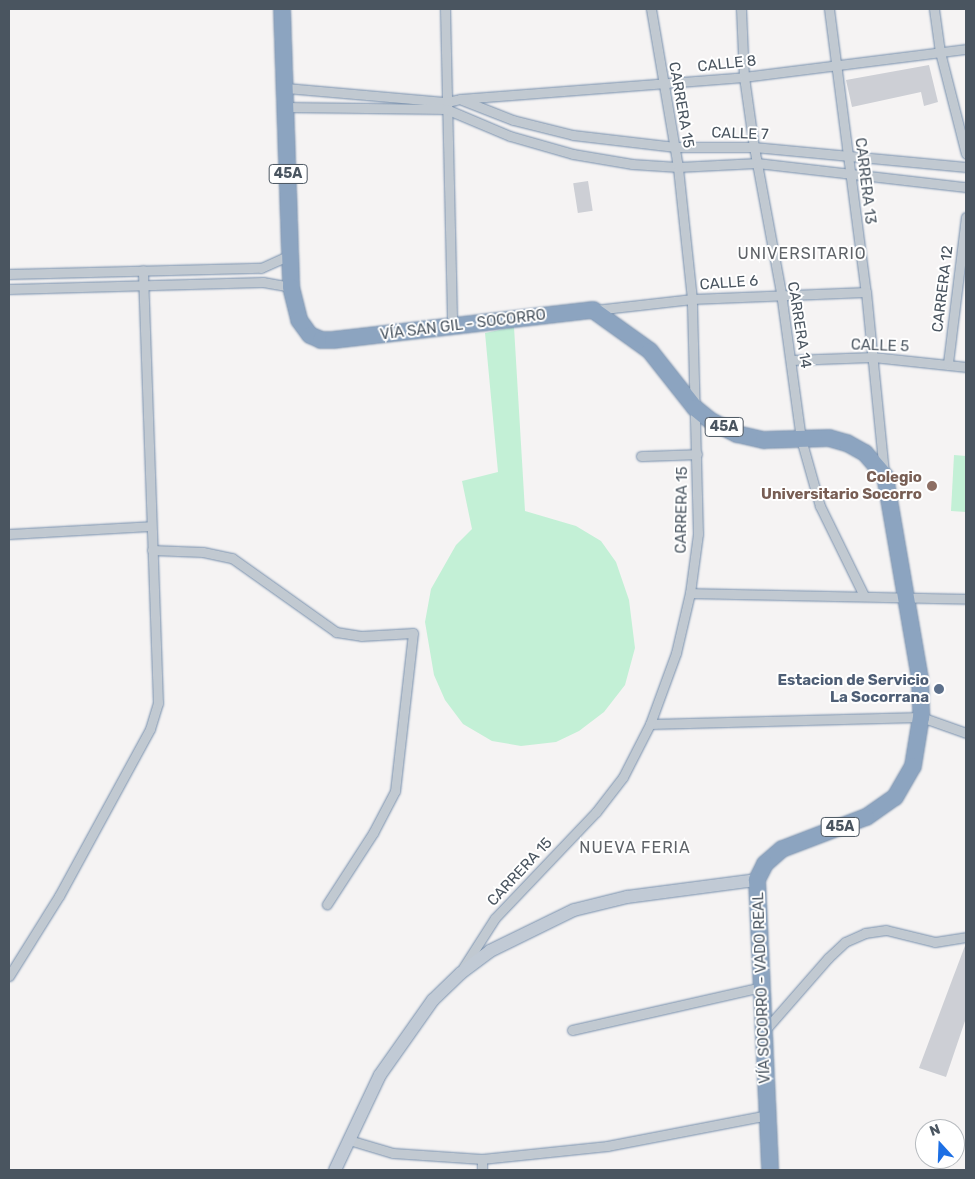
<!DOCTYPE html>
<html>
<head>
<meta charset="utf-8">
<style>
  body { margin:0 }
  #map { position:relative; width:975px; height:1179px; overflow:hidden; background:#f5f3f3; font-family:Rubik,sans-serif }
  div>[style] { position:absolute }
  [style*='--x'] { left:calc(var(--x)*1px); top:calc(var(--y)*1px); width:calc(var(--w)*1px); rotate:calc(var(--a)*1deg) }
  .green>* { inset:0; background:#c3f0d6 }
  .building>* { inset:0; background:#cdcfd5; transform-origin:0 0 }
  .roads { filter:drop-shadow(0 0 1px #778fac) drop-shadow(0 0 1px #778fac) }
  .street>* { height:9px; margin:-4.5px; padding:0 4.5px; transform-origin:4.5px; border-radius:4.5px; background:#c1c9d1 }
  .secondary>* { height:12px; margin:-6px; padding:0 6px; transform-origin:6px; border-radius:6px; background:#c1cad5 }
  .highway>* { height:16px; margin:-8px; padding:0 8px; transform-origin:8px; border-radius:8px; background:#8ca4c0 }
  .dots>* { width:14px; height:14px; translate:-50% -50%; box-sizing:border-box; border:2px solid #fff; border-radius:50% }
  span { translate:-50% -50%; white-space:nowrap; text-align:center; line-height:1.15; -webkit-text-stroke:4px #fff; paint-order:stroke }
  .shield-label span { padding:1px 4px; background:#fff; border:1px solid; border-radius:4px; -webkit-text-stroke-width:0 }
  .shield-label { font-size:14px; color:#4a5560; font-weight:700 }
  .street-label { font-size:15px; color:#4a5560 }
  .education-label { font-size:15px; color:#785e54; font-weight:700 }
  .right { translate:-100% -50%; text-align:right }
  .service-label { font-size:15px; color:#4e5e75; font-weight:700 }
  .neighbourhood-label { font-size:16px; color:#5f6368; letter-spacing:1px }
  .frame { position:absolute; inset:0; border:10px solid #4a5560; pointer-events:none }
  .north { position:absolute; left:915px; top:1119px; width:50px; height:50px; box-sizing:border-box; background:#fff; border:1px solid #b7bbbf; border-radius:50%; rotate:340deg; font-size:14px; font-weight:700; line-height:20px; text-align:center; color:#4a5560 }
  .north::after { content:''; display:block; margin:auto; width:18px; height:22px; background:#1d6fe4; clip-path:polygon(50% 0,100% 100%,50% 72%,0 100%) }
</style>
</head>
<body>
<div id="map">
  <div class="green">
    <div style="clip-path:polygon(514px 327px,525px 511px,576px 526px,601px 541px,616px 562px,629px 600px,635px 648px,625px 685px,604px 712px,579px 731px,556px 742px,521px 746px,492px 741px,463px 724px,445px 700px,434px 675px,425px 622px,431px 589px,456px 545px,472px 529px,462px 481px,498px 472px,485px 333px)"></div>
    <div style="clip-path:polygon(954px 455px,966px 456px,966px 512px,951px 511px)"></div>
  </div>
  <div class="building">
    <div style="clip-path:polygon(929px 65px,938px 102px,924px 106px,921px 92px,852px 107px,846px 80px)"></div>
    <div style="left:588px;top:181px;width:30px;height:15px;rotate:81deg"></div>
    <div style="clip-path:polygon(966px 943px,966px 1018px,946px 1077px,919px 1068px)"></div>
  </div>
  <div class="roads">
    <div class="street">
      <div style="--x:445;--y:9;--w:317;--a:88.7"></div>
      <div style="--x:741;--y:9;--w:68;--a:87.5"></div>
      <div style="--x:744;--y:77;--w:71;--a:81.9"></div>
      <div style="--x:754;--y:147;--w:148;--a:79.5"></div>
      <div style="--x:781;--y:293;--w:147;--a:82.2"></div>
      <div style="--x:801;--y:439;--w:70;--a:74.2"></div>
      <div style="--x:820;--y:506;--w:100;--a:63.9"></div>
      <div style="--x:829;--y:9;--w:285;--a:82.6"></div>
      <div style="--x:866;--y:292;--w:182;--a:84.3"></div>
      <div style="--x:934;--y:9;--w:43;--a:82.1"></div>
      <div style="--x:940;--y:52;--w:105;--a:75.7"></div>
      <div style="--x:286;--y:88;--w:162;--a:5"></div>
      <div style="--x:447;--y:102;--w:13;--a:-13"></div>
      <div style="--x:460;--y:99;--w:285;--a:-4.4"></div>
      <div style="--x:744;--y:77;--w:224;--a:-7.2"></div>
      <div style="--x:462;--y:100;--w:55;--a:21.4"></div>
      <div style="--x:513;--y:120;--w:62;--a:14"></div>
      <div style="--x:573;--y:135;--w:103;--a:6.7"></div>
      <div style="--x:675;--y:147;--w:79;--a:0"></div>
      <div style="--x:754;--y:147;--w:213;--a:5.4"></div>
      <div style="--x:286;--y:107;--w:160;--a:0.7"></div>
      <div style="--x:446;--y:109;--w:69;--a:22.9"></div>
      <div style="--x:510;--y:136;--w:66;--a:15.9"></div>
      <div style="--x:573;--y:154;--w:60;--a:9.6"></div>
      <div style="--x:632;--y:164;--w:46;--a:3.7"></div>
      <div style="--x:678;--y:167;--w:79;--a:-2.9"></div>
      <div style="--x:757;--y:163;--w:210;--a:6.6"></div>
      <div style="--x:9;--y:274;--w:252;--a:-1.4"></div>
      <div style="--x:261;--y:268;--w:32;--a:-24"></div>
      <div style="--x:9;--y:289;--w:254;--a:-1.6"></div>
      <div style="--x:263;--y:282;--w:28;--a:10"></div>
      <div style="--x:595;--y:310;--w:98;--a:-6.5"></div>
      <div style="--x:692;--y:299;--w:174;--a:-2.3"></div>
      <div style="--x:791;--y:360;--w:82;--a:-2.1"></div>
      <div style="--x:873;--y:357;--w:94;--a:6.1"></div>
      <div style="--x:948;--y:363;--w:147;--a:-83"></div>
      <div style="--x:641;--y:456;--w:56;--a:-2"></div>
      <div style="--x:9;--y:534;--w:141;--a:-3.2"></div>
      <div style="--x:152;--y:550;--w:51;--a:2.2"></div>
      <div style="--x:203;--y:552;--w:30;--a:12"></div>
      <div style="--x:232;--y:558;--w:128;--a:35.4"></div>
      <div style="--x:336;--y:632;--w:25;--a:9"></div>
      <div style="--x:361;--y:636;--w:52;--a:-3.3"></div>
      <div style="--x:413;--y:633;--w:159;--a:96.5"></div>
      <div style="--x:395;--y:791;--w:47;--a:117.6"></div>
      <div style="--x:373;--y:833;--w:85;--a:122.9"></div>
      <div style="--x:690;--y:593;--w:276;--a:1.2"></div>
      <div style="--x:650;--y:724;--w:271;--a:-1.5"></div>
      <div style="--x:921;--y:717;--w:48;--a:19.6"></div>
      <div style="--x:463;--y:968;--w:59;--a:-57.4"></div>
      <div style="--x:495;--y:918;--w:146;--a:-46.4"></div>
      <div style="--x:596;--y:812;--w:44;--a:-52.4"></div>
      <div style="--x:623;--y:777;--w:59;--a:-63"></div>
      <div style="--x:650;--y:724;--w:76;--a:-69.9"></div>
      <div style="--x:676;--y:653;--w:62;--a:-76.9"></div>
      <div style="--x:690;--y:593;--w:60;--a:-82.3"></div>
      <div style="--x:698;--y:534;--w:235;--a:-91.5"></div>
      <div style="--x:692;--y:299;--w:133;--a:-96.1"></div>
      <div style="--x:678;--y:167;--w:160;--a:-99.7"></div>
      <div style="--x:9;--y:976;--w:94;--a:-58"></div>
      <div style="--x:59;--y:896;--w:190;--a:-61.4"></div>
      <div style="--x:150;--y:729;--w:27;--a:-73"></div>
      <div style="--x:158;--y:703;--w:433;--a:-92"></div>
      <div style="--x:572;--y:1030;--w:194;--a:-12.8"></div>
      <div style="--x:765;--y:1030;--w:96;--a:-48.8"></div>
      <div style="--x:828;--y:958;--w:23;--a:-43"></div>
      <div style="--x:845;--y:942;--w:22;--a:-24"></div>
      <div style="--x:865;--y:933;--w:21;--a:-8"></div>
      <div style="--x:886;--y:930;--w:50;--a:13.8"></div>
      <div style="--x:935;--y:942;--w:31;--a:-9"></div>
      <div style="--x:349;--y:1140;--w:46;--a:16.5"></div>
      <div style="--x:393;--y:1153;--w:89;--a:3.9"></div>
      <div style="--x:482;--y:1159;--w:126;--a:-5.9"></div>
      <div style="--x:607;--y:1146;--w:164;--a:-10.9"></div>
      <div style="--x:482;--y:1159;--w:11;--a:90"></div>
    </div>
    <div class="secondary">
      <div style="--x:335;--y:1170;--w:105;--a:-64.7"></div>
      <div style="--x:380;--y:1075;--w:92;--a:-54.8"></div>
      <div style="--x:433;--y:1000;--w:39;--a:-44"></div>
      <div style="--x:461;--y:973;--w:36;--a:-37"></div>
      <div style="--x:490;--y:951;--w:93;--a:-26"></div>
      <div style="--x:574;--y:910;--w:55;--a:-13.8"></div>
      <div style="--x:627;--y:897;--w:131;--a:-7.5"></div>
    </div>
    <div class="highway">
      <div style="--x:282;--y:9;--w:278;--a:88.1"></div>
      <div style="--x:291;--y:287;--w:34;--a:76"></div>
      <div style="--x:299;--y:320;--w:19;--a:54"></div>
      <div style="--x:310;--y:335;--w:12;--a:24"></div>
      <div style="--x:321;--y:340;--w:12;--a:0"></div>
      <div style="--x:333;--y:340;--w:262;--a:-6.6"></div>
      <div style="--x:593;--y:310;--w:70;--a:35.7"></div>
      <div style="--x:650;--y:351;--w:73;--a:51.7"></div>
      <div style="--x:695;--y:408;--w:21;--a:39"></div>
      <div style="--x:711;--y:421;--w:29;--a:27"></div>
      <div style="--x:737;--y:434;--w:28;--a:13"></div>
      <div style="--x:764;--y:440;--w:65;--a:-1.8"></div>
      <div style="--x:829;--y:438;--w:19;--a:16"></div>
      <div style="--x:847;--y:443;--w:21;--a:29"></div>
      <div style="--x:865;--y:453;--w:30;--a:49"></div>
      <div style="--x:885;--y:476;--w:206;--a:80.2"></div>
      <div style="--x:920;--y:679;--w:38;--a:88"></div>
      <div style="--x:921;--y:717;--w:50;--a:99.3"></div>
      <div style="--x:913;--y:766;--w:36;--a:120"></div>
      <div style="--x:895;--y:797;--w:35;--a:145"></div>
      <div style="--x:866;--y:817;--w:90;--a:159.1"></div>
      <div style="--x:782;--y:849;--w:23;--a:139"></div>
      <div style="--x:765;--y:864;--w:18;--a:117"></div>
      <div style="--x:757;--y:880;--w:290;--a:87.4"></div>
    </div>
  </div>
  <div class="dots">
    <div style="left:932px;top:486px;background:#8d6e63"></div>
    <div style="left:939px;top:689px;background:#5c6f8a"></div>
  </div>
  <div class="shield-label">
    <span style="left:288px;top:174px">45A</span>
    <span style="left:724px;top:427px">45A</span>
    <span style="left:840px;top:827px">45A</span>
  </div>
  <div class="street-label">
    <span style="left:727px;top:64px;rotate:-6deg">CALLE 8</span>
    <span style="left:681px;top:105px;rotate:80deg">CARRERA 15</span>
    <span style="left:740px;top:134px;rotate:2deg">CALLE 7</span>
    <span style="left:865px;top:181px;rotate:83deg">CARRERA 13</span>
    <span style="left:729px;top:283px;rotate:-4deg">CALLE 6</span>
    <span style="left:943px;top:289px;rotate:-83deg">CARRERA 12</span>
    <span style="left:463px;top:325px;rotate:-7deg">VÍA SAN GIL - SOCORRO</span>
    <span style="left:799px;top:325px;rotate:81deg">CARRERA 14</span>
    <span style="left:880px;top:346px;rotate:2deg">CALLE 5</span>
    <span style="left:682px;top:510px;rotate:-89deg">CARRERA 15</span>
    <span style="left:520px;top:872px;rotate:-47deg">CARRERA 15</span>
    <span style="left:762px;top:988px;rotate:-92deg">VÍA SOCORRO - VADO REAL</span>
  </div>
  <div class="education-label">
    <span class="right" style="left:922px;top:486px">Colegio<br>Universitario Socorro</span>
  </div>
  <div class="service-label">
    <span class="right" style="left:929px;top:689px">Estacion de Servicio<br>La Socorrana</span>
  </div>
  <div class="neighbourhood-label">
    <span style="left:802px;top:254px">UNIVERSITARIO</span>
    <span style="left:635px;top:848px">NUEVA FERIA</span>
  </div>
  <div class="frame"></div>
  <div class="north">N</div>
</div>
</body>
</html>
